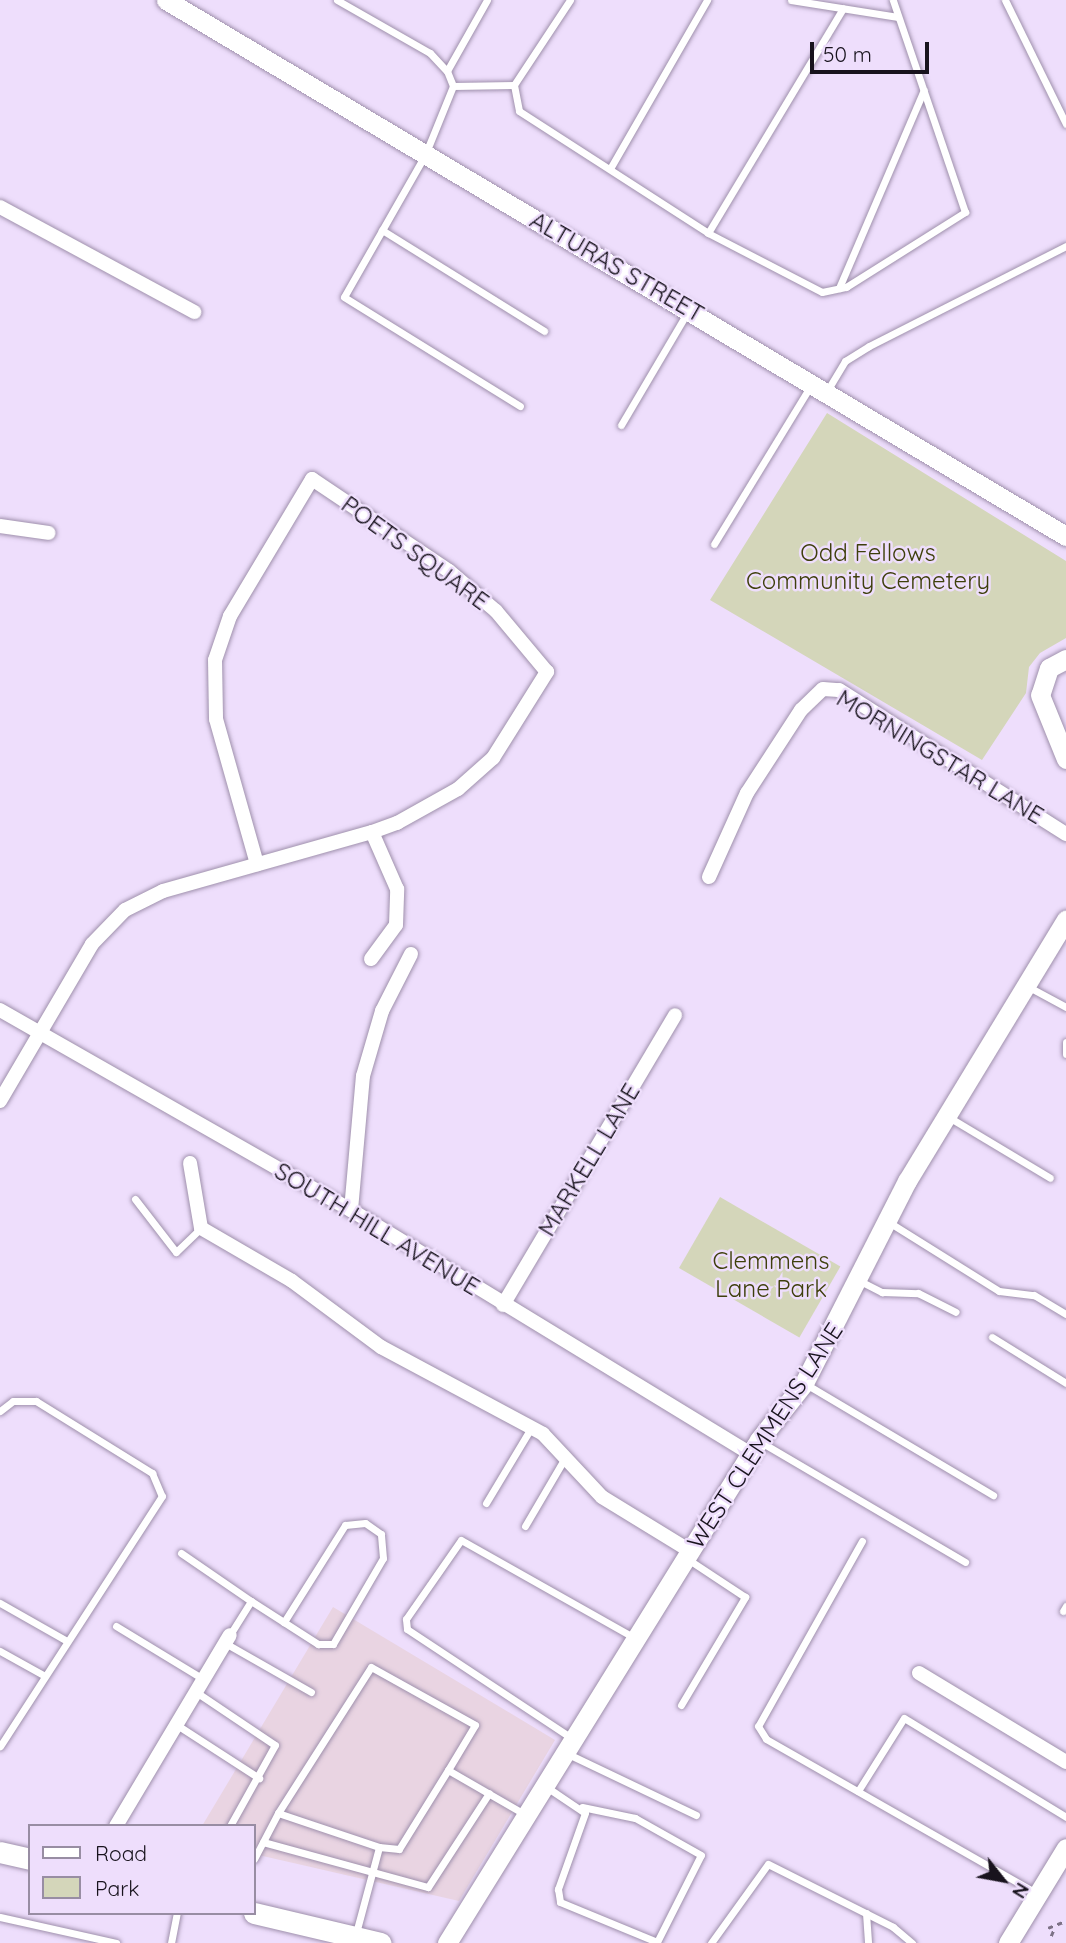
<!DOCTYPE html>
<html>
<head>
<meta charset="utf-8">
<style>
  body { margin:0 }
  #map { position:relative; width:1066px; height:1943px; overflow:hidden; background:#eedefc; font-family:Quicksand,sans-serif }
  div>[style] { position:absolute }
  [style*='--x'] { left:calc(var(--x)*1px); top:calc(var(--y)*1px); width:calc(var(--w)*1px); rotate:calc(var(--a)*1deg) }
  .commercial>* { inset:0; background:#e9d4e2 }
  .green>* { inset:0; background:#d4d6ba; transform-origin:0 0 }
  .path>* { height:2.5px; margin-top:-1.25px; transform-origin:0; background:repeating-linear-gradient(90deg,#7d7286 0 5px,transparent 0 10px) }
  .roads { filter:drop-shadow(0 0 2px #9f90ac) drop-shadow(0 0 2px #9f90ac) }
  .lane>* { height:7px; margin:-3.5px; padding:0 3.5px; transform-origin:3.5px; border-radius:3.5px; background:#fff }
  .street>* { height:14px; margin:-7px; padding:0 7px; transform-origin:7px; border-radius:7px; background:#fff }
  .secondary>* { height:19px; margin:-9.5px; padding:0 9.5px; transform-origin:9.5px; border-radius:9.5px; background:#fff }
  .primary>* { height:21px; margin:-10.5px; padding:0 10.5px; transform-origin:10.5px; border-radius:10.5px; background:#fff }
  span { translate:-50% -50%; white-space:nowrap; text-align:center; line-height:1.15; -webkit-text-stroke:5px #eedefc; paint-order:stroke }
  .street-label { font-size:24px; color:#18131d }
  .park-label { font-size:24px; color:#3e3f0b }
  .legend { position:absolute; left:28px; top:1824px; width:228px; height:91px; box-sizing:border-box; background:#eedefc; border:2px solid #988da3; margin:0; padding:9px 12px; list-style:none; font-size:21px; color:#18131d }
  .legend li { display:flex; align-items:center; gap:14px; height:35px }
  .legend b { width:35px; border:2px solid #988da3 }
  .north { position:absolute; left:968px; top:1845px; width:70px; height:70px; -webkit-text-stroke:5px #eedefc; paint-order:stroke; rotate:121deg; font-size:19px; font-weight:700; line-height:28px; text-align:center; color:#18131d }
  .north::after { content:''; display:block; margin:auto; width:24px; height:32px; background:#18131d; clip-path:polygon(50% 0,100% 100%,50% 72%,0 100%) }
  .scale { position:absolute; left:810px; top:42px; width:119px; height:32px; box-sizing:border-box; border:4px solid #18131d; border-top:0; padding-left:9px; font-size:21px; line-height:24px; white-space:nowrap; color:#18131d; -webkit-text-stroke:5px #eedefc; paint-order:stroke }
</style>
</head>
<body>
<div id="map">
  <div class="commercial">
    <div style="clip-path:polygon(333px 1607px,555px 1740px,459px 1901px,254px 1854px,254px 1826px,202px 1826px)"></div>
  </div>
  <div class="green">
    <div style="clip-path:polygon(827px 413px,1066px 561px,1066px 638px,1040px 653px,1029px 667px,1026px 693px,982px 760px,710px 600px)"></div>
    <div style="left:720px;top:1197px;width:139px;height:82px;rotate:30deg"></div>
  </div>
  <div class="path">
    <div style="--x:1048;--y:1928;--w:16;--a:-22"></div>
    <div style="--x:1051;--y:1936;--w:8;--a:-67"></div>
  </div>
  <div class="roads">
    <div class="lane">
      <div style="--x:337;--y:0;--w:107;--a:29.7"></div>
      <div style="--x:430;--y:53;--w:25;--a:47"></div>
      <div style="--x:487;--y:0;--w:81;--a:119.4"></div>
      <div style="--x:447;--y:71;--w:16;--a:68"></div>
      <div style="--x:453;--y:86;--w:74;--a:112.1"></div>
      <div style="--x:425;--y:155;--w:163;--a:119.7"></div>
      <div style="--x:344;--y:297;--w:207;--a:31.8"></div>
      <div style="--x:570;--y:0;--w:102;--a:123.4"></div>
      <div style="--x:514;--y:85;--w:26;--a:79"></div>
      <div style="--x:519;--y:111;--w:225;--a:32.8"></div>
      <div style="--x:708;--y:233;--w:128;--a:27.4"></div>
      <div style="--x:822;--y:292;--w:25;--a:-12"></div>
      <div style="--x:846;--y:287;--w:141;--a:-32.2"></div>
      <div style="--x:965;--y:212;--w:224;--a:-108.8"></div>
      <div style="--x:791;--y:0;--w:108;--a:9"></div>
      <div style="--x:1005;--y:0;--w:138;--a:63.8"></div>
      <div style="--x:453;--y:86;--w:61;--a:-0.9"></div>
      <div style="--x:611;--y:167;--w:193;--a:-60.1"></div>
      <div style="--x:382;--y:230;--w:191;--a:31.9"></div>
      <div style="--x:708;--y:233;--w:262;--a:-59"></div>
      <div style="--x:839;--y:288;--w:215;--a:-66.8"></div>
      <div style="--x:827;--y:391;--w:35;--a:-59"></div>
      <div style="--x:845;--y:361;--w:28;--a:-32"></div>
      <div style="--x:869;--y:346;--w:221;--a:-26.9"></div>
      <div style="--x:621;--y:425;--w:130;--a:-59.5"></div>
      <div style="--x:714;--y:544;--w:184;--a:-58.6"></div>
      <div style="--x:1027;--y:986;--w:44;--a:28.3"></div>
      <div style="--x:1066;--y:1042;--w:12;--a:90"></div>
      <div style="--x:947;--y:1116;--w:120;--a:31"></div>
      <div style="--x:135;--y:1199;--w:67;--a:52.3"></div>
      <div style="--x:176;--y:1252;--w:35;--a:-44"></div>
      <div style="--x:887;--y:1221;--w:132;--a:32"></div>
      <div style="--x:999;--y:1291;--w:35;--a:7"></div>
      <div style="--x:1034;--y:1295;--w:37;--a:31"></div>
      <div style="--x:860;--y:1281;--w:25;--a:27"></div>
      <div style="--x:882;--y:1292;--w:36;--a:2"></div>
      <div style="--x:918;--y:1293;--w:42;--a:26.6"></div>
      <div style="--x:992;--y:1337;--w:87;--a:31.9"></div>
      <div style="--x:804;--y:1383;--w:220;--a:30.7"></div>
      <div style="--x:0;--y:1411;--w:16;--a:-38"></div>
      <div style="--x:13;--y:1401;--w:23;--a:0"></div>
      <div style="--x:36;--y:1401;--w:137;--a:31.8"></div>
      <div style="--x:152;--y:1473;--w:25;--a:67"></div>
      <div style="--x:162;--y:1496;--w:298;--a:122.9"></div>
      <div style="--x:759;--y:1441;--w:239;--a:30.4"></div>
      <div style="--x:486;--y:1503;--w:87;--a:-59"></div>
      <div style="--x:525;--y:1526;--w:81;--a:-59.6"></div>
      <div style="--x:862;--y:1541;--w:212;--a:119.3"></div>
      <div style="--x:758;--y:1726;--w:15;--a:58"></div>
      <div style="--x:766;--y:1739;--w:313;--a:29.7"></div>
      <div style="--x:181;--y:1553;--w:85;--a:34.4"></div>
      <div style="--x:251;--y:1601;--w:40;--a:122"></div>
      <div style="--x:251;--y:1601;--w:80;--a:32.7"></div>
      <div style="--x:318;--y:1644;--w:15;--a:0"></div>
      <div style="--x:333;--y:1644;--w:99;--a:-59.8"></div>
      <div style="--x:383;--y:1558;--w:24;--a:-95"></div>
      <div style="--x:381;--y:1534;--w:19;--a:-145"></div>
      <div style="--x:365;--y:1523;--w:20;--a:174"></div>
      <div style="--x:345;--y:1525;--w:115;--a:122.2"></div>
      <div style="--x:0;--y:1603;--w:77;--a:29.6"></div>
      <div style="--x:1063;--y:1611;--w:6;--a:-59"></div>
      <div style="--x:116;--y:1626;--w:102;--a:31.3"></div>
      <div style="--x:225;--y:1643;--w:99;--a:29.7"></div>
      <div style="--x:0;--y:1651;--w:51;--a:29.1"></div>
      <div style="--x:196;--y:1692;--w:95;--a:33.9"></div>
      <div style="--x:275;--y:1745;--w:93;--a:119.1"></div>
      <div style="--x:681;--y:1705;--w:126;--a:-59.3"></div>
      <div style="--x:745;--y:1597;--w:71;--a:-146.5"></div>
      <div style="--x:177;--y:1725;--w:98;--a:32.9"></div>
      <div style="--x:573;--y:1739;--w:199;--a:-146.5"></div>
      <div style="--x:407;--y:1629;--w:10;--a:-96"></div>
      <div style="--x:406;--y:1619;--w:96;--a:-55.2"></div>
      <div style="--x:461;--y:1540;--w:200;--a:29.4"></div>
      <div style="--x:566;--y:1753;--w:144;--a:25.5"></div>
      <div style="--x:545;--y:1786;--w:48;--a:34"></div>
      <div style="--x:585;--y:1813;--w:81;--a:109.6"></div>
      <div style="--x:558;--y:1889;--w:13;--a:81"></div>
      <div style="--x:560;--y:1902;--w:105;--a:22.4"></div>
      <div style="--x:657;--y:1942;--w:97;--a:-63.2"></div>
      <div style="--x:701;--y:1855;--w:76;--a:-150.7"></div>
      <div style="--x:635;--y:1818;--w:54;--a:-168.3"></div>
      <div style="--x:858;--y:1791;--w:86;--a:-57.8"></div>
      <div style="--x:904;--y:1718;--w:190;--a:31.4"></div>
      <div style="--x:278;--y:1813;--w:173;--a:-57.5"></div>
      <div style="--x:371;--y:1667;--w:119;--a:29.1"></div>
      <div style="--x:475;--y:1725;--w:52;--a:121"></div>
      <div style="--x:263;--y:1842;--w:171;--a:15.3"></div>
      <div style="--x:428;--y:1887;--w:112;--a:-57"></div>
      <div style="--x:254;--y:1859;--w:52;--a:-62.4"></div>
      <div style="--x:278;--y:1813;--w:107;--a:18.6"></div>
      <div style="--x:866;--y:1913;--w:30;--a:86"></div>
      <div style="--x:0;--y:1917;--w:119;--a:12.6"></div>
      <div style="--x:356;--y:1933;--w:89;--a:-75"></div>
      <div style="--x:379;--y:1847;--w:20;--a:6"></div>
      <div style="--x:399;--y:1849;--w:93;--a:-58.2"></div>
      <div style="--x:448;--y:1770;--w:90;--a:30"></div>
      <div style="--x:171;--y:1943;--w:31;--a:-79"></div>
      <div style="--x:711;--y:1943;--w:97;--a:-54.2"></div>
      <div style="--x:768;--y:1864;--w:140;--a:26.7"></div>
      <div style="--x:893;--y:1927;--w:25;--a:40"></div>
    </div>
    <div class="street">
      <div style="--x:0;--y:207;--w:221;--a:28.4"></div>
      <div style="--x:0;--y:526;--w:49;--a:8.1"></div>
      <div style="--x:709;--y:877;--w:92;--a:-65.7"></div>
      <div style="--x:747;--y:793;--w:99;--a:-57"></div>
      <div style="--x:801;--y:710;--w:30;--a:-44"></div>
      <div style="--x:823;--y:689;--w:16;--a:4"></div>
      <div style="--x:839;--y:690;--w:269;--a:32.4"></div>
      <div style="--x:371;--y:959;--w:42;--a:-53.7"></div>
      <div style="--x:396;--y:925;--w:36;--a:-88"></div>
      <div style="--x:397;--y:889;--w:62;--a:-113.7"></div>
      <div style="--x:0;--y:1010;--w:404;--a:29.7"></div>
      <div style="--x:351;--y:1210;--w:468;--a:31.4"></div>
      <div style="--x:0;--y:1101;--w:182;--a:-59.6"></div>
      <div style="--x:92;--y:944;--w:47;--a:-45.9"></div>
      <div style="--x:125;--y:910;--w:42;--a:-26.6"></div>
      <div style="--x:163;--y:891;--w:217;--a:-15.8"></div>
      <div style="--x:372;--y:832;--w:27;--a:-20"></div>
      <div style="--x:397;--y:823;--w:70;--a:-29.1"></div>
      <div style="--x:458;--y:789;--w:47;--a:-41.5"></div>
      <div style="--x:493;--y:758;--w:102;--a:-57.9"></div>
      <div style="--x:547;--y:672;--w:80;--a:-129.9"></div>
      <div style="--x:496;--y:611;--w:62;--a:-139.6"></div>
      <div style="--x:449;--y:571;--w:165;--a:-146.1"></div>
      <div style="--x:312;--y:479;--w:160;--a:120.9"></div>
      <div style="--x:230;--y:616;--w:46;--a:108.8"></div>
      <div style="--x:215;--y:660;--w:59;--a:89"></div>
      <div style="--x:216;--y:719;--w:151;--a:74.2"></div>
      <div style="--x:190;--y:1163;--w:66;--a:80.4"></div>
      <div style="--x:201;--y:1228;--w:105;--a:30.2"></div>
      <div style="--x:292;--y:1281;--w:111;--a:36.6"></div>
      <div style="--x:381;--y:1347;--w:184;--a:28.2"></div>
      <div style="--x:543;--y:1434;--w:86;--a:46.9"></div>
      <div style="--x:602;--y:1497;--w:103;--a:31.5"></div>
      <div style="--x:351;--y:1210;--w:135;--a:-84.9"></div>
      <div style="--x:363;--y:1076;--w:68;--a:-73.7"></div>
      <div style="--x:382;--y:1011;--w:64;--a:-63"></div>
      <div style="--x:503;--y:1305;--w:337;--a:-59.3"></div>
      <div style="--x:919;--y:1673;--w:172;--a:31.2"></div>
      <div style="--x:116;--y:1826;--w:222;--a:-59.2"></div>
    </div>
    <div class="secondary">
      <div style="--x:166;--y:0;--w:1048;--a:30.78"></div>
      <div style="--x:1066;--y:659;--w:19;--a:152"></div>
      <div style="--x:1049;--y:668;--w:28;--a:108"></div>
      <div style="--x:1040;--y:695;--w:69;--a:67.9"></div>
      <div style="--x:447;--y:1943;--w:592;--a:-58.19"></div>
      <div style="--x:759;--y:1440;--w:73;--a:-51.7"></div>
      <div style="--x:804;--y:1383;--w:227;--a:-63"></div>
      <div style="--x:907;--y:1181;--w:306;--a:-58.7"></div>
      <div style="--x:1008;--y:1943;--w:111;--a:-58.6"></div>
    </div>
    <div class="primary">
      <div style="--x:0;--y:1852;--w:31;--a:13"></div>
      <div style="--x:254;--y:1913;--w:130;--a:13.3"></div>
    </div>
  </div>
  <div class="street-label">
    <span style="left:617px;top:267px;rotate:30deg">ALTURAS STREET</span>
    <span style="left:415px;top:553px;rotate:36deg">POETS SQUARE</span>
    <span style="left:940px;top:757px;rotate:31deg">MORNINGSTAR LANE</span>
    <span style="left:589px;top:1160px;rotate:-59deg">MARKELL LANE</span>
    <span style="left:377px;top:1229px;rotate:31deg">SOUTH HILL AVENUE</span>
    <span style="left:765px;top:1436px;rotate:-57deg">WEST CLEMMENS LANE</span>
  </div>
  <div class="park-label">
    <span style="left:868px;top:567px">Odd Fellows<br>Community Cemetery</span>
    <span style="left:771px;top:1275px">Clemmens<br>Lane Park</span>
  </div>
  <ul class="legend">
  <li><b style="height:9px;background:#fff"></b>Road</li>
  <li><b style="height:19px;background:#d4d6ba"></b>Park</li>
  </ul>
  <div class="north">N</div>
  <div class="scale">50 m</div>
</div>
</body>
</html>
